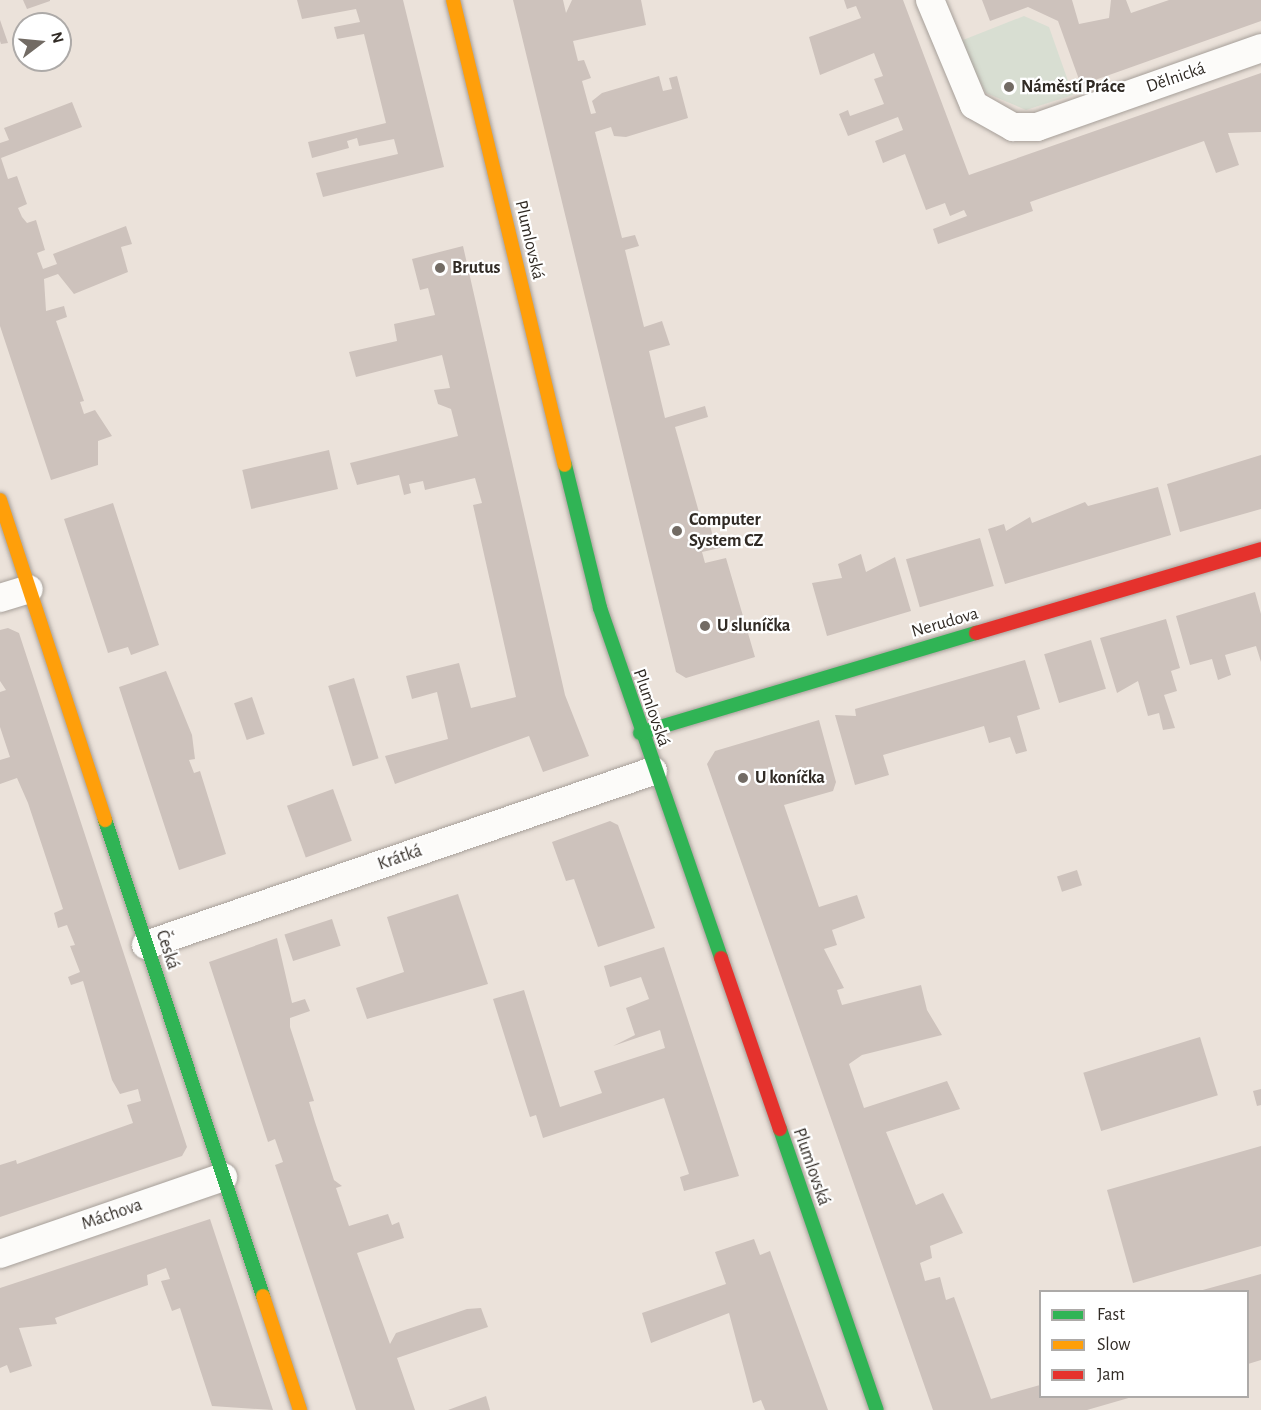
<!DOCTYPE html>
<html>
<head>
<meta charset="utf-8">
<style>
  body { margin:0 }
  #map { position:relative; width:1261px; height:1410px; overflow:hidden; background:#ebe2da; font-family:"Alegreya Sans",sans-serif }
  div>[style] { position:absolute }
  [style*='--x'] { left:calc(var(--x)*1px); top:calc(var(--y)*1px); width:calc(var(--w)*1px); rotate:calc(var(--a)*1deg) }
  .green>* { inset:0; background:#d8ded2 }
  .building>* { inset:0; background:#cdc2bc; transform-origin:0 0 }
  .roads { filter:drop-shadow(0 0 2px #a69f99) drop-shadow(0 0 2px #a69f99) }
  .street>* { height:28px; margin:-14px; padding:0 14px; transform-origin:14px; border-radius:14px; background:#fcfbf9 }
  .fast>* { height:14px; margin:-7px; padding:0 7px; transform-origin:7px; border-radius:7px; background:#30b455 }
  .slow>* { height:14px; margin:-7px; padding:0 7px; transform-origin:7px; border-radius:7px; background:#ff9f0a }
  .jam>* { height:14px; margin:-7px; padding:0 7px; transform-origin:7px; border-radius:7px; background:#e5322d }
  .dots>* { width:16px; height:16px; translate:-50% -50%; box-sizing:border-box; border:3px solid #fff; border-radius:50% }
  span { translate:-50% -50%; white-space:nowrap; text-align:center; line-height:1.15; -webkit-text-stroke:4.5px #fff; paint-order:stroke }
  .street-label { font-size:18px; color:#312b25 }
  .poi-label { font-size:18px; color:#312b25; font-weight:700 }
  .left { translate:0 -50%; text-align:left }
  .legend { position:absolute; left:1039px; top:1290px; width:210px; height:108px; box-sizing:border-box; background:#fff; border:2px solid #adaaa8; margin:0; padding:8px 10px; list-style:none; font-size:18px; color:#312b25 }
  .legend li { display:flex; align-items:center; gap:12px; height:30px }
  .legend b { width:30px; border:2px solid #adaaa8 }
  .north { position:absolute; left:12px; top:12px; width:60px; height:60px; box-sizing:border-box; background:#fff; border:2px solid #adaaa8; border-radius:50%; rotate:74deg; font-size:16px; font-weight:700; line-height:24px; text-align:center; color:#312b25 }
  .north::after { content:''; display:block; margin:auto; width:21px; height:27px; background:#726b64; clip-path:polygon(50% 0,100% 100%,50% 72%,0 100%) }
</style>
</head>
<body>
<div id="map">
  <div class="green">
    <div style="clip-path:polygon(1024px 16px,1049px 27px,1073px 95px,1026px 110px,986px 93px,958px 42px)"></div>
  </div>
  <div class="building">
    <div style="clip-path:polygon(23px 0,50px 0,50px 1px,27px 9px)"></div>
    <div style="clip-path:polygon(297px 0,403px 0,444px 167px,323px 197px,316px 173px,398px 154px,394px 139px,359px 146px,357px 138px,347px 141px,349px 148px,312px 158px,308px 142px,386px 123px,364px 34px,337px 39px,334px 27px,360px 22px,356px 9px,302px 19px)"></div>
    <div style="clip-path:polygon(513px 0,563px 0,566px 13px,572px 0,641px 0,646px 25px,573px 41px,578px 61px,584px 60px,591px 78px,582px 81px,591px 114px,596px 113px,592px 101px,602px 93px,659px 76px,663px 91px,672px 89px,669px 78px,677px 76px,688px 118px,626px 137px,614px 136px,611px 127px,595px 132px,622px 238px,635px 235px,639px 246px,625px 250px,644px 327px,662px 321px,670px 345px,649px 351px,665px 418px,705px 406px,708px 417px,675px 427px,702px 523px,709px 521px,713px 537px,721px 535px,724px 547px,702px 552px,705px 563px,726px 558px,755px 657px,686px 678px,676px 672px)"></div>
    <div style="clip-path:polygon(844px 0,903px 0,969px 175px,1261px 73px,1261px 132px,1228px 133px,1239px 165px,1216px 173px,1204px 141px,1030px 202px,1033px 211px,938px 244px,933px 229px,967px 216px,964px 210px,950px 216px,945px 203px,926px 210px,905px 154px,883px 163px,875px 141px,903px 130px,898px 117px,848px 136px,839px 114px,848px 110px,850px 116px,884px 104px,874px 79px,883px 76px,874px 53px,820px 75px,809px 37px,861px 18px,856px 6px,847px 9px)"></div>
    <div style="clip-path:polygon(982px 0,1072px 0,1079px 24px,1109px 18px,1111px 0,1126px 0,1131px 13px,1169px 0,1261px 0,1261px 21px,1081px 85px,1058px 21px,1028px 7px,990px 21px)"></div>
    <div style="clip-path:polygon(0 20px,8px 43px,1px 44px,0 41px)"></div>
    <div style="clip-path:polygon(72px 102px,82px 127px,1px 158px,8px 179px,17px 176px,27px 204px,18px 208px,22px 217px,27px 223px,36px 220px,45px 250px,37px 253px,43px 269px,57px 264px,53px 254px,126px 226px,132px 244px,121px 247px,128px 272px,74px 294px,58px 274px,44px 279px,46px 311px,64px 306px,67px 317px,56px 321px,84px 401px,80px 402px,84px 414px,95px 410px,112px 436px,98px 441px,98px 465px,51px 480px,0 326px,0 143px,9px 140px,4px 128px)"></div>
    <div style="clip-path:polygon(463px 246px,565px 695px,589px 756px,543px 772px,529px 736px,395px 784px,385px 756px,448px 739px,437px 692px,412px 699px,406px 676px,459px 663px,471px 708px,516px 697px,473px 505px,482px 503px,475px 478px,425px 490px,423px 481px,409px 484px,411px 493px,404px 495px,399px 475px,357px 485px,350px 463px,458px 436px,451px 409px,438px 404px,434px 390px,450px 388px,442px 355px,356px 377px,349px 352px,397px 341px,394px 324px,435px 315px,428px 288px,420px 290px,412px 259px)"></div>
    <div style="left:329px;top:450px;width:40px;height:89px;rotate:77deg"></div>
    <div style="clip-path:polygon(1261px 455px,1261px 509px,1180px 532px,1167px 484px)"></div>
    <div style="clip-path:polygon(1158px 487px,1171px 535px,1005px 584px,988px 529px,1004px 524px,1006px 531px,1030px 517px,1032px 523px,1085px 502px,1088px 506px)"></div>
    <div style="clip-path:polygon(113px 503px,159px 645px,131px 655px,128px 647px,108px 653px,64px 519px)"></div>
    <div style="left:980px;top:538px;width:50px;height:77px;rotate:74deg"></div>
    <div style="clip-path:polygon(861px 554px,866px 572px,895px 557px,911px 611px,827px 636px,812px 583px,842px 578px,838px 564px)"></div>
    <div style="clip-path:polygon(1255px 592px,1261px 614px,1261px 662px,1256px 646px,1225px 655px,1231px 675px,1218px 680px,1212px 659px,1190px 665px,1176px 616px)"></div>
    <div style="clip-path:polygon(1166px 619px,1180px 668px,1171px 671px,1177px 691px,1164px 695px,1175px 728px,1163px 730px,1159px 713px,1148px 716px,1138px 681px,1117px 693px,1100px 638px)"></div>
    <div style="clip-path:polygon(8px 628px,19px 633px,187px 1147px,182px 1156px,0 1217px,0 1165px,16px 1160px,17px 1164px,133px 1123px,127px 1105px,141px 1101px,138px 1089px,120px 1094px,112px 1080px,83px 981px,71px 985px,68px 977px,80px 972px,70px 946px,75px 945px,67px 925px,58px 928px,54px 913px,63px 909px,28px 803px,17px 778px,0 784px,0 760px,10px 757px,0 727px,0 692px,6px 690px,0 681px,0 630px)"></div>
    <div style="left:1091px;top:640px;width:51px;height:49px;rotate:73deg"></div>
    <div style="clip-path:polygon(1025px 660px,1040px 709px,1017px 716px,1027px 751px,1016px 754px,1010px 737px,989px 743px,984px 726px,883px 755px,889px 775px,855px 785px,835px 715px,856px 716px,855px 709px)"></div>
    <div style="clip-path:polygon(166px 671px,192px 735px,195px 759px,189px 760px,194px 773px,200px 771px,226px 854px,179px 870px,119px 687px)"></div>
    <div style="left:354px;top:678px;width:84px;height:27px;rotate:73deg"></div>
    <div style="left:252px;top:697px;width:39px;height:19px;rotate:71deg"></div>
    <div style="clip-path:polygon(819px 720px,836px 782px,833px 791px,784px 805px,819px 907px,857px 895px,865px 918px,832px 930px,837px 945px,824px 949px,844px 988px,837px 990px,842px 1005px,921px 985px,927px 1010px,942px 1035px,862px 1055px,849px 1064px,864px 1108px,947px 1081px,960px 1109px,886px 1132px,916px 1205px,943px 1193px,963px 1233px,930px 1246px,932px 1258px,920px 1263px,925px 1281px,940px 1277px,946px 1300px,954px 1297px,991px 1399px,1040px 1385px,1040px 1396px,1132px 1397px,1087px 1410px,933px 1410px,707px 764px,715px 751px)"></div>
    <div style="left:333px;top:789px;width:55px;height:49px;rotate:70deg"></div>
    <div style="clip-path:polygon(610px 821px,618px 825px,655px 928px,598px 947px,574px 879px,566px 881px,552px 842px)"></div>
    <div style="left:1077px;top:870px;width:16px;height:21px;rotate:72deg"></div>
    <div style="clip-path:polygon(458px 894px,488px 984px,367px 1019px,356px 988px,404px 972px,387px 917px)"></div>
    <div style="left:332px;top:919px;width:28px;height:50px;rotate:72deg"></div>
    <div style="clip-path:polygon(277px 938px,292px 1003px,305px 999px,310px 1011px,290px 1018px,290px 1027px,314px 1101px,309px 1102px,315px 1122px,334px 1180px,342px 1186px,336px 1188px,349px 1226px,388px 1214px,392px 1225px,399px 1222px,404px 1238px,357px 1253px,390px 1344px,396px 1333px,467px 1309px,481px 1308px,488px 1327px,397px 1358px,415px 1410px,356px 1410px,275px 1165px,283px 1162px,275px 1139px,268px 1142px,209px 962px)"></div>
    <div style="clip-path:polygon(664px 947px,739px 1176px,684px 1191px,680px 1177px,689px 1174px,664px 1098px,543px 1138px,536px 1115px,530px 1117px,493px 999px,524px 990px,560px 1107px,602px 1093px,594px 1071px,665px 1048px,660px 1030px,613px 1046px,635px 1035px,626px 1008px,649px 999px,641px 977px,610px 987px,604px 966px)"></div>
    <div style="left:1200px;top:1037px;width:61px;height:122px;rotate:73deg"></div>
    <div style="clip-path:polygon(1261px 1089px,1261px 1105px,1257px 1106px,1253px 1091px)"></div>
    <div style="clip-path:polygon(1261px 1146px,1261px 1246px,1133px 1283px,1107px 1190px)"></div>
    <div style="clip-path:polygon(210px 1219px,273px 1410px,212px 1406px,180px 1308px,172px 1311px,161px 1281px,170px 1279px,166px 1268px,147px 1275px,148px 1285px,55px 1318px,57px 1324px,19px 1328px,32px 1366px,10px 1373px,7px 1365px,0 1368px,0 1288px)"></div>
    <div style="clip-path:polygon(754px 1239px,760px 1255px,770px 1251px,828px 1410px,765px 1410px,761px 1400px,753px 1403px,729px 1313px,651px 1343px,642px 1313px,726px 1284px,715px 1252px)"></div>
    <div style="clip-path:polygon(1261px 1274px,1261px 1360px,1248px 1364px,1248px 1292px,1199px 1291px)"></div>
    <div style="clip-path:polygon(486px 1396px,490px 1410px,448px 1410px)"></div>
  </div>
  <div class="roads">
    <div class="street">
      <div style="--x:930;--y:0;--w:114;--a:67.3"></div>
      <div style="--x:974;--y:105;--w:45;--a:29.4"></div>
      <div style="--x:1013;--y:127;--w:24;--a:0"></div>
      <div style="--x:1037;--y:127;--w:238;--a:-19.4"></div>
      <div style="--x:0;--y:598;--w:30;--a:-17"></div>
      <div style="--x:146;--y:945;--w:536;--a:-18.94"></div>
      <div style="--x:0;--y:1254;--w:236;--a:-19"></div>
    </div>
    <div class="fast">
      <div style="--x:565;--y:465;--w:147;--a:76.2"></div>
      <div style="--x:600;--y:608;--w:370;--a:70.9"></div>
      <div style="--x:640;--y:733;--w:351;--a:-16.6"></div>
      <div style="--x:105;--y:820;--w:502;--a:71.64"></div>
      <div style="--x:780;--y:1129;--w:297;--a:71"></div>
    </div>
    <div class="slow">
      <div style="--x:453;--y:0;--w:478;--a:76.5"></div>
      <div style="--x:0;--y:500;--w:337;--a:71.8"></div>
      <div style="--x:263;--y:1296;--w:120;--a:72"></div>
    </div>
    <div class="jam">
      <div style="--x:976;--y:633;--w:297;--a:-16.4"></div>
      <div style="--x:721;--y:958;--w:181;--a:71"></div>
    </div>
  </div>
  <div class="dots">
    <div style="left:1009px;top:87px;background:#726b64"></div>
    <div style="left:440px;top:268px;background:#726b64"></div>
    <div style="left:677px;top:531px;background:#726b64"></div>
    <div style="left:705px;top:626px;background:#726b64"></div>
    <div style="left:743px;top:778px;background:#726b64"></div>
  </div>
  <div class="street-label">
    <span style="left:1176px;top:78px;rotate:-19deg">Dělnická</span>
    <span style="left:529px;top:240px;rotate:77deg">Plumlovská</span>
    <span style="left:945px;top:623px;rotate:-16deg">Nerudova</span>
    <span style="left:651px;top:708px;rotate:71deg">Plumlovská</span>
    <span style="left:400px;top:858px;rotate:-19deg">Krátká</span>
    <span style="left:167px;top:950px;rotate:72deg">Česká</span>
    <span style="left:811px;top:1167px;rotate:71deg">Plumlovská</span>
    <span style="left:112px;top:1215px;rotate:-19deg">Máchova</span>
  </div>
  <div class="poi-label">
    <span class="left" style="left:1021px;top:87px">Náměstí Práce</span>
    <span class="left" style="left:452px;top:268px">Brutus</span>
    <span class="left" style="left:689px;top:531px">Computer<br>System CZ</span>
    <span class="left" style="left:717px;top:626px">U sluníčka</span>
    <span class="left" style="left:755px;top:778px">U koníčka</span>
  </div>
  <ul class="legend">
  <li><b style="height:8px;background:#30b455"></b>Fast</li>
  <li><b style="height:8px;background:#ff9f0a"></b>Slow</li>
  <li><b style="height:8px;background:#e5322d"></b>Jam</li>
  </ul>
  <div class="north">N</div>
</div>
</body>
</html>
